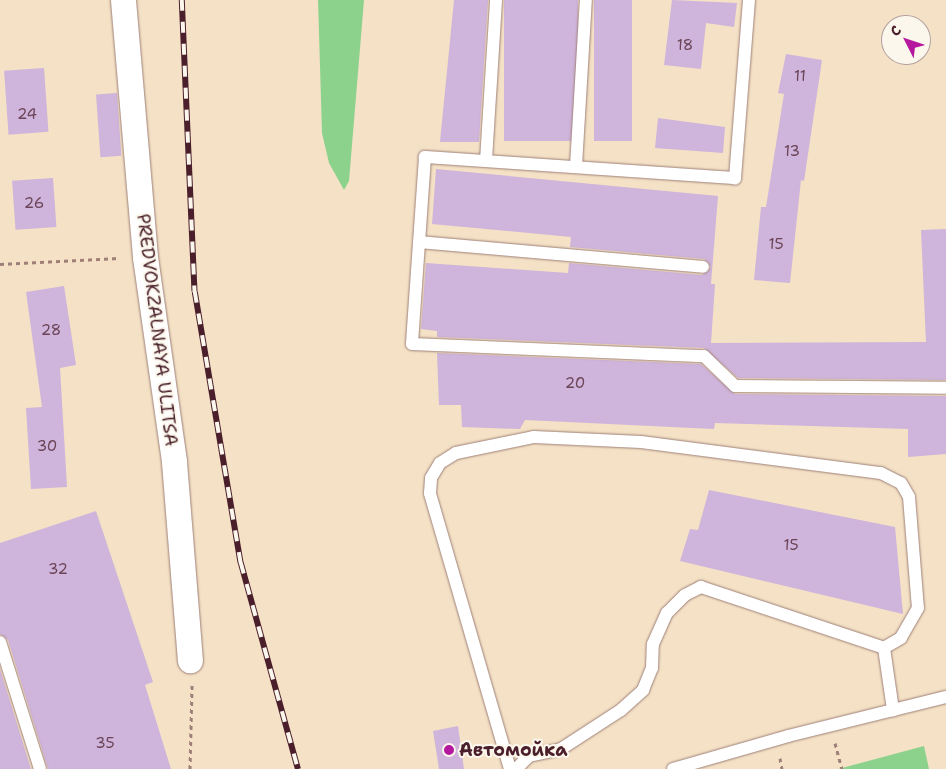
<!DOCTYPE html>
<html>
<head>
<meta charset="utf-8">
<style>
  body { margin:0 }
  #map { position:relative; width:946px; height:769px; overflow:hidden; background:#f4e1c6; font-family:"Shantell Sans",sans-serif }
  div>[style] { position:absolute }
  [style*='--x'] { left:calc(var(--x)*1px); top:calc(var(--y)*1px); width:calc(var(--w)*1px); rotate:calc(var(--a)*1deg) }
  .green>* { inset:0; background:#8cd28c }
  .building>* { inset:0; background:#cfb4db; transform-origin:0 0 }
  .path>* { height:3px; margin-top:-1.5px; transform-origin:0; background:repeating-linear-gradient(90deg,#9f8078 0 4px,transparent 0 8px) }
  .roads { filter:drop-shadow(0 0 1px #9f8078) drop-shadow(0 0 1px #9f8078) }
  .service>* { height:12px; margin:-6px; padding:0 6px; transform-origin:6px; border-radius:6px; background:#fff }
  .minor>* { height:25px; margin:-12.5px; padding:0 12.5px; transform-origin:12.5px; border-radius:12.5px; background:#fff }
  .rail>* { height:5.5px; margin-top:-2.75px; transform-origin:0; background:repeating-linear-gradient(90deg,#fbf7ec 0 11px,#4a1f2b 0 22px); box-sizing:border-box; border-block:1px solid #4a1f2b }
  .dots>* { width:14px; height:14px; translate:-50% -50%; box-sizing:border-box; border:2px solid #fbf7ec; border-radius:50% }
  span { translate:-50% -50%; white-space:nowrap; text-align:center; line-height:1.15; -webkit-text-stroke:4px #fbf7ec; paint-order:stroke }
  .number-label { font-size:15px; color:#6b4457 }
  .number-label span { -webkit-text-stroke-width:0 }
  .street-label { font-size:18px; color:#4a1f2b }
  .poi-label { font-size:18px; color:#4a1f2b; font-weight:700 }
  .left { translate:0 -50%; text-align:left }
  .north { position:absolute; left:881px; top:15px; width:50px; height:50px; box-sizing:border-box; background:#fbf7ec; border:1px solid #b4a19f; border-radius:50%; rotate:311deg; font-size:14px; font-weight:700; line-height:20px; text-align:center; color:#4a1f2b }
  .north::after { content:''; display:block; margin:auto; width:18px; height:22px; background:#b5179e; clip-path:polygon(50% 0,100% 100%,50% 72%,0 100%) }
</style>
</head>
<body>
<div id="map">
  <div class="green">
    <div style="clip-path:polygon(318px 0,364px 0,349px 181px,344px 190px,329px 163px,322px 133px)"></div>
    <div style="clip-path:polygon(924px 746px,929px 769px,838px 769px,842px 768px)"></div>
  </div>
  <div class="building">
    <div style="clip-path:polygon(454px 0,488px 0,479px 142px,440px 142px)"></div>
    <div style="left:504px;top:0;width:74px;height:141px"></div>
    <div style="left:594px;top:0;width:38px;height:141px"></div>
    <div style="clip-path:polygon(672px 0,737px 3px,734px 27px,706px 23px,701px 69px,664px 65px)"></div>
    <div style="clip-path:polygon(786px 54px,822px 60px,804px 181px,801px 180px,790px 283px,754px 280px,761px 207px,766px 207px,784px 94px,778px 93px)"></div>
    <div style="left:44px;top:68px;width:64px;height:40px;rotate:86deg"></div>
    <div style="left:117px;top:93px;width:63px;height:21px;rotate:86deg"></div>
    <div style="clip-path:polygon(658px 118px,725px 127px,723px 153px,655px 148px)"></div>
    <div style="clip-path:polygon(436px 169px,718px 196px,711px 284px,715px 284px,711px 343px,926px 342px,921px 230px,946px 229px,946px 380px,738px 378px,704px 348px,437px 337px,437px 331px,421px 329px,426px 263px,568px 273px,569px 263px,702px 275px,711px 267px,704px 259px,570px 247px,571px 237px,432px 224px)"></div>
    <div style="left:53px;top:178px;width:49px;height:41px;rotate:86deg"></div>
    <div style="clip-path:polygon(64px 286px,76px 365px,60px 368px,67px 487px,31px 489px,26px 408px,42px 407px,26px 292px)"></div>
    <div style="clip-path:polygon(437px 353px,701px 364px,735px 394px,946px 396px,946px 454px,908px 457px,908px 429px,715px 423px,714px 429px,525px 420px,520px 429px,462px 427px,461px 405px,439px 405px)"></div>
    <div style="clip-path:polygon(709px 490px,895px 527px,903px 614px,680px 561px,690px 529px,698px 530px)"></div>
    <div style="clip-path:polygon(96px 511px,153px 682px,145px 685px,171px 769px,48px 769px,8px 640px,0 634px,0 543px)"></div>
    <div style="clip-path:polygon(0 669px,31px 769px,0 769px)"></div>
    <div style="clip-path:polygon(458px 726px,464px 769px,439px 769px,433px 731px)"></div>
  </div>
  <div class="path">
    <div style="--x:0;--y:264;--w:119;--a:-2.9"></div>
    <div style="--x:835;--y:743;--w:27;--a:75"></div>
    <div style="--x:780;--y:758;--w:11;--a:80"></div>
    <div style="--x:190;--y:769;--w:84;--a:-88.6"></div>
  </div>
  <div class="roads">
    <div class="service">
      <div style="--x:749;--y:0;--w:179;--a:94.5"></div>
      <div style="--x:735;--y:178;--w:311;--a:-176.1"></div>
      <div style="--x:425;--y:157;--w:187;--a:94"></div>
      <div style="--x:412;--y:344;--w:292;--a:2.4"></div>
      <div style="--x:704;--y:356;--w:43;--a:44.1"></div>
      <div style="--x:735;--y:386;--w:211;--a:0.5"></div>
      <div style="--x:486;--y:160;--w:160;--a:-86.4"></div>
      <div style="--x:576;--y:166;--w:166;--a:-86.6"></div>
      <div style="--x:419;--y:242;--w:285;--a:5"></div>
      <div style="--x:0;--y:642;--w:133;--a:72.5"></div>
      <div style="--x:510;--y:769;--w:287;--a:-106.2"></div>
      <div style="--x:430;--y:493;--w:15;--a:-86"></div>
      <div style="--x:431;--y:478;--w:17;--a:-59"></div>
      <div style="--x:440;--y:463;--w:19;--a:-32"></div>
      <div style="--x:456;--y:453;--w:80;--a:-11.6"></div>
      <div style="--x:534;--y:437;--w:107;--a:2.7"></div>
      <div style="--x:641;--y:442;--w:242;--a:7.4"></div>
      <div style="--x:881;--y:473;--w:22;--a:27"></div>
      <div style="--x:901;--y:483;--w:16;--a:60"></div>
      <div style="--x:909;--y:497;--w:111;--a:85.4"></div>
      <div style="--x:918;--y:608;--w:34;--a:120"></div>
      <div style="--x:901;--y:638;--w:20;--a:150"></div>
      <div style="--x:516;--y:769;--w:18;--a:-45"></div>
      <div style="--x:529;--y:756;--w:33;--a:-12"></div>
      <div style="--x:561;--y:749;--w:72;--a:-33"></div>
      <div style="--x:621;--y:710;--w:30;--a:-42"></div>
      <div style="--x:643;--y:690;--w:24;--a:-68"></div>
      <div style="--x:652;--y:668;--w:24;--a:-88"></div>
      <div style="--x:653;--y:644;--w:34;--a:-66"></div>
      <div style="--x:667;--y:613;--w:25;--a:-45"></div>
      <div style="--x:685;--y:595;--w:18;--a:-27"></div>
      <div style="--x:701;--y:587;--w:193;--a:18.4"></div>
      <div style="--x:884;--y:648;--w:63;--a:81.7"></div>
      <div style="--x:673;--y:769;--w:120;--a:-16"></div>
      <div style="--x:788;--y:736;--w:163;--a:-13.9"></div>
    </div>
    <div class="minor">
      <div style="--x:123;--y:0;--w:258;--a:85.1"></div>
      <div style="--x:145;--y:257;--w:207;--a:81.9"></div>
      <div style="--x:174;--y:462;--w:199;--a:85.4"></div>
    </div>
  </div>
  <div class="rail">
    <div style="--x:182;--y:0;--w:292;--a:87.5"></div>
    <div style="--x:195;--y:292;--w:275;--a:80.4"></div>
    <div style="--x:241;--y:563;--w:214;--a:74.5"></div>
  </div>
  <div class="dots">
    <div style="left:449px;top:750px;background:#b5179e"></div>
  </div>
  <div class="number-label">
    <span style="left:685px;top:46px">18</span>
    <span style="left:800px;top:77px">11</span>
    <span style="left:27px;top:115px">24</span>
    <span style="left:792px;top:152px">13</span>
    <span style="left:34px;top:204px">26</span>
    <span style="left:776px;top:245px">15</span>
    <span style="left:51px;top:331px">28</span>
    <span style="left:575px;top:384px">20</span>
    <span style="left:47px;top:447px">30</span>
    <span style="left:791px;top:546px">15</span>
    <span style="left:58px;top:570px">32</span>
    <span style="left:105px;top:744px">35</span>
  </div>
  <div class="street-label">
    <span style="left:157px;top:330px;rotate:83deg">PREDVOKZALNAYA ULITSA</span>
  </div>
  <div class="poi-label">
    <span class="left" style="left:459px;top:750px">Автомойка</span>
  </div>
  <div class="north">С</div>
</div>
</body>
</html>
